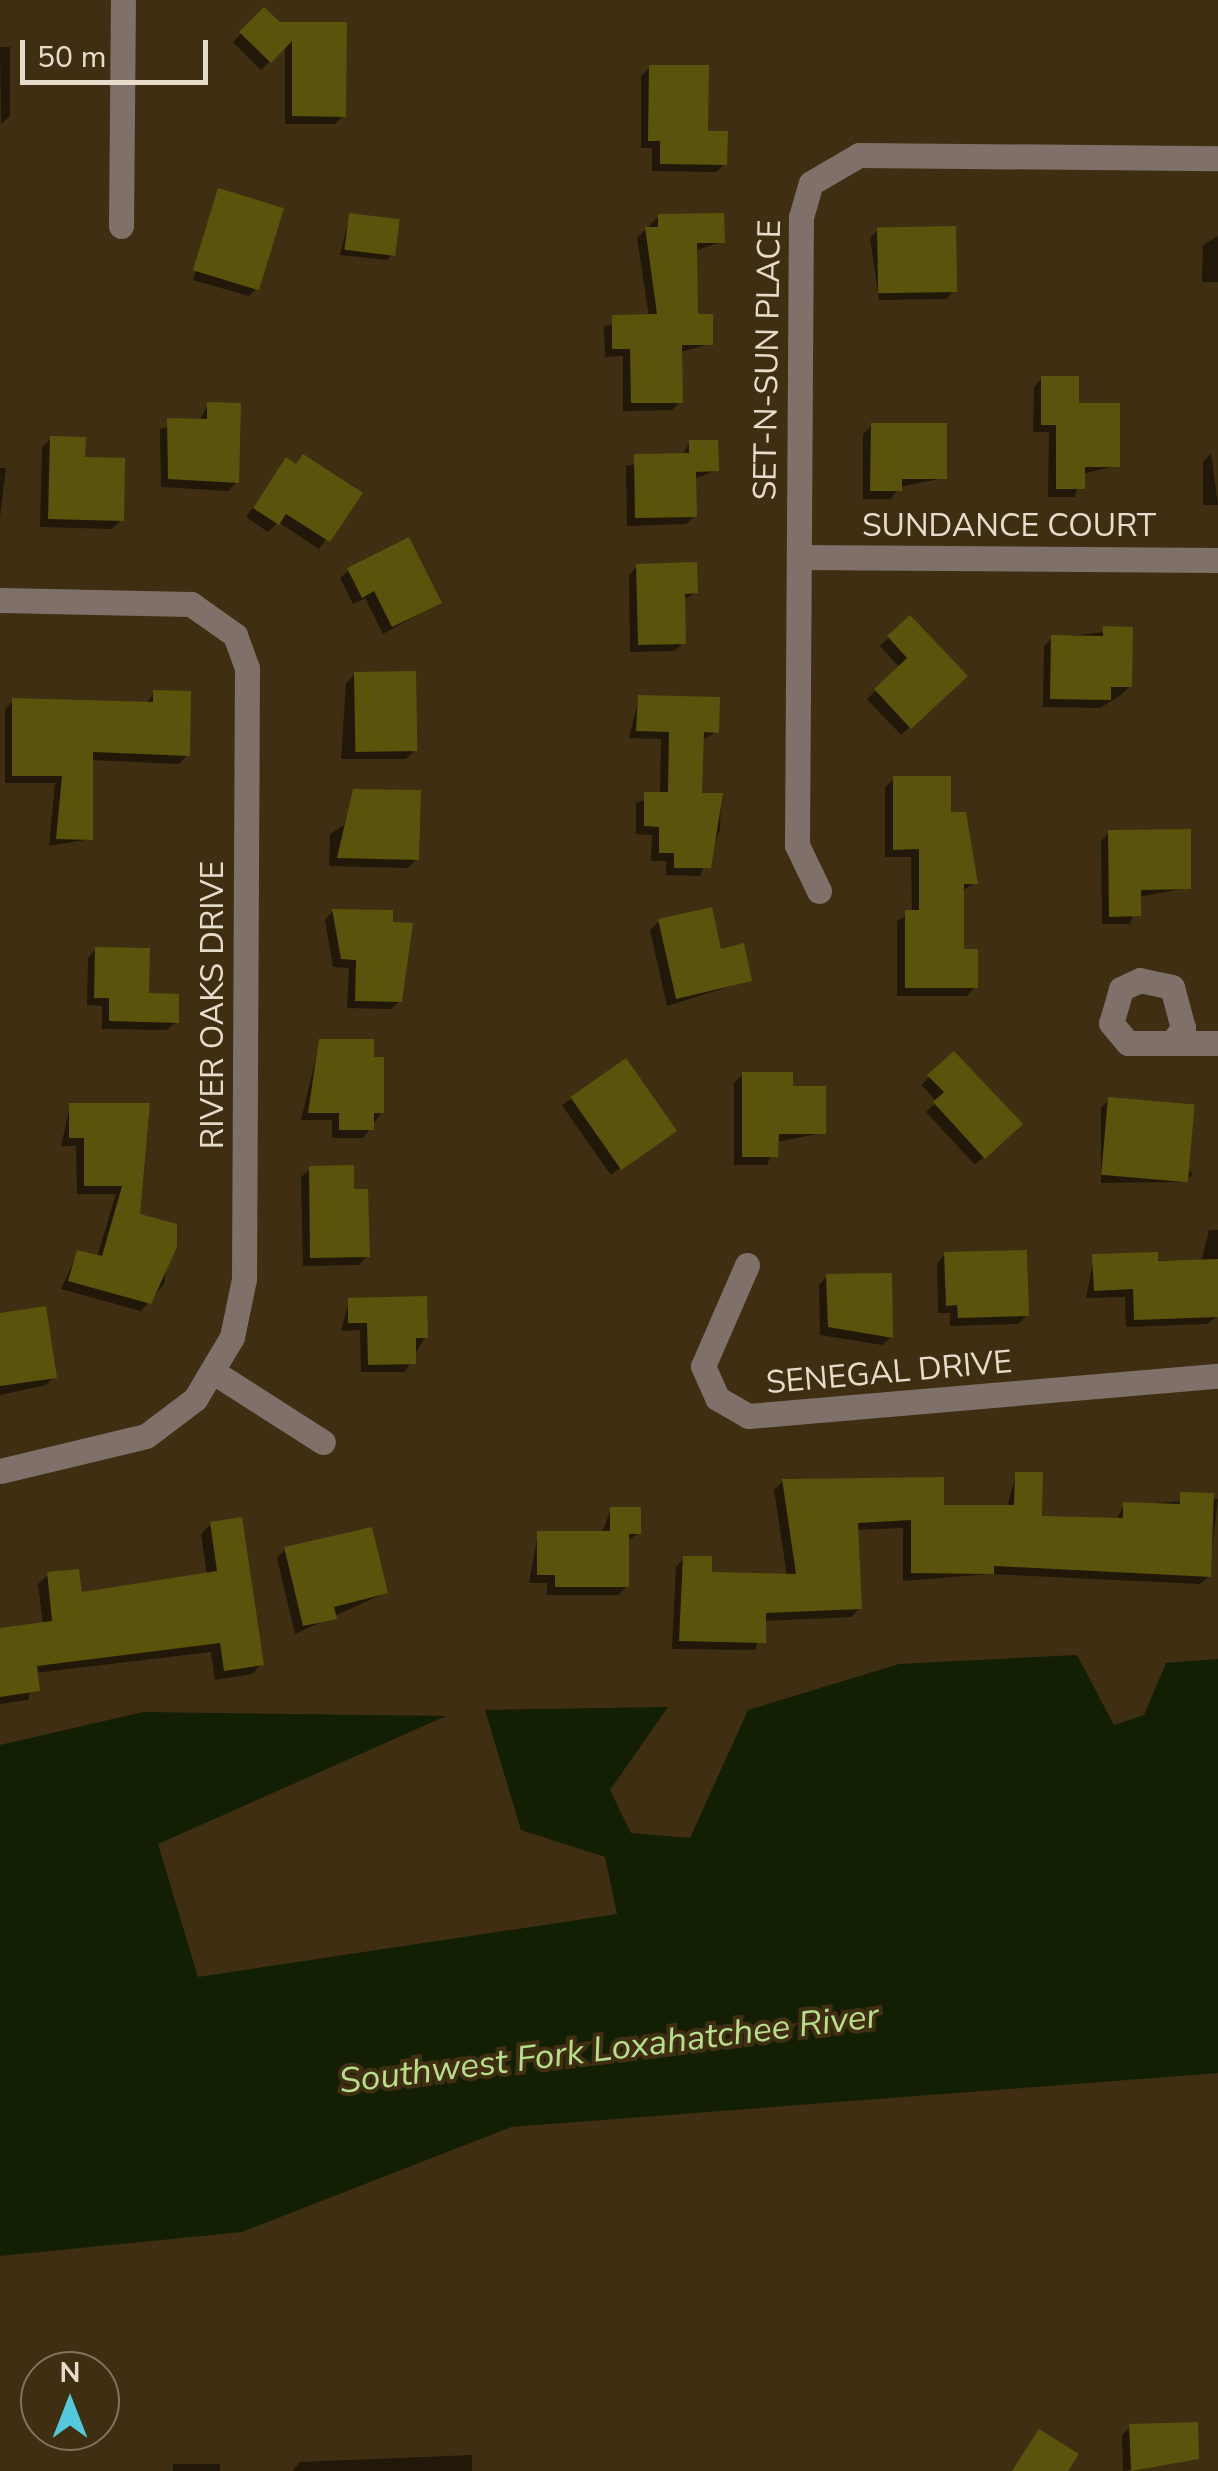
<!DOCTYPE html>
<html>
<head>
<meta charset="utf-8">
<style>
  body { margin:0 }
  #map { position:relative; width:1218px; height:2471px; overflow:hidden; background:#3f2e12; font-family:"Nunito Sans",sans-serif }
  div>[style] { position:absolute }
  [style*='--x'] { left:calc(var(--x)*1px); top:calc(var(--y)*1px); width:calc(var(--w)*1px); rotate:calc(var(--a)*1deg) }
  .water>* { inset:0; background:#131f03 }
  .shadow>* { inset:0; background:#0007; transform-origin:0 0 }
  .building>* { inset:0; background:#5a530c; transform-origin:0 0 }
  .minor>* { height:25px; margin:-12.5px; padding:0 12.5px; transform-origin:12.5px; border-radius:12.5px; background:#7f7169 }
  span { translate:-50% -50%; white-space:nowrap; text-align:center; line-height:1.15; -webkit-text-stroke:8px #3f2e12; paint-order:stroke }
  .street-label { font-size:32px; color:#e7dccc }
  .water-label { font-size:35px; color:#b6de8c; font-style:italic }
  .north { position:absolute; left:20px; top:2351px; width:100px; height:100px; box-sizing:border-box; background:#3f2e12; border:2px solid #82745c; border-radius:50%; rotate:0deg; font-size:28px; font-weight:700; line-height:40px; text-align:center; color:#e7dccc }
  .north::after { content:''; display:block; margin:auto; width:35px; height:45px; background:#53cadc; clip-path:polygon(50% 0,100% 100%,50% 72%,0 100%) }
  .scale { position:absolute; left:20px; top:40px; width:188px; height:45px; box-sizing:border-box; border:5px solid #e7dccc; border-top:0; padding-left:12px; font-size:30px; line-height:35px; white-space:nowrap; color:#e7dccc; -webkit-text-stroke:8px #3f2e12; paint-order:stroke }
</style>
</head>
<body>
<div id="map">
  <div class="water">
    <div style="clip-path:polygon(1077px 1655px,1114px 1725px,1144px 1715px,1166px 1663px,1218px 1659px,1218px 2073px,511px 2127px,242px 2232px,0 2256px,0 1745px,143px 1712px,446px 1716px,158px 1844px,198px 1977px,617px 1914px,605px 1857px,521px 1830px,485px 1710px,668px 1707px,610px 1790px,631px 1833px,690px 1838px,748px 1710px,899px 1664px)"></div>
  </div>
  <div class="shadow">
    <div style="clip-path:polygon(264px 10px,279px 24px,344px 25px,344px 115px,335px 124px,285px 124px,285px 46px,261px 70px,233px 42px)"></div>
    <div style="clip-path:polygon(0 47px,10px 47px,10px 116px,1px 124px)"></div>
    <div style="clip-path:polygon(650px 67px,706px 133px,725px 164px,716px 172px,652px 171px,652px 148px,641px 148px,641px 76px)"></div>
    <div style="clip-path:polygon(219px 191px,257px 288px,249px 296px,193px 280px)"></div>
    <div style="clip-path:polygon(350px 215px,392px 255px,387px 260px,340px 255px)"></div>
    <div style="clip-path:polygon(659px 216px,722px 242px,694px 251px,695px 316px,711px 344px,680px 352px,680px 402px,672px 410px,623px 411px,623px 356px,605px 357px,604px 326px,649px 317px,637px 238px)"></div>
    <div style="clip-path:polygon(878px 230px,955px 290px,946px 299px,879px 300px,870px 238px)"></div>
    <div style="clip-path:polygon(1218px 236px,1218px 282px,1202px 282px,1203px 245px)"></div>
    <div style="clip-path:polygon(1042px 378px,1076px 406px,1118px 465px,1083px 474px,1074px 497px,1048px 497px,1049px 432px,1033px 432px,1034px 387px)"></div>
    <div style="clip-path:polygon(208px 405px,237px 482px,228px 491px,161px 487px,160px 429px,199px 421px)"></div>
    <div style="clip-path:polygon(872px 425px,944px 478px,899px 487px,891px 499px,863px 499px,863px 434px)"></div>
    <div style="clip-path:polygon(51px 439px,83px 460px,121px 520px,112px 529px,40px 527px,42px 447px)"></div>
    <div style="clip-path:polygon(690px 442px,716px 470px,694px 479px,695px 516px,686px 524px,627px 526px,626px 466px,682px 456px)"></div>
    <div style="clip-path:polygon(1211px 453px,1218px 505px,1203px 505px,1203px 462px)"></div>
    <div style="clip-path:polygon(286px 461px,359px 494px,319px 549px,278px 522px,268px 532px,246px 517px)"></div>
    <div style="clip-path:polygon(0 468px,6px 468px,0 517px)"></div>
    <div style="clip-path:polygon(637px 566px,696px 592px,682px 601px,683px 643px,675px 651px,630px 652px,629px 575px)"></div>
    <div style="clip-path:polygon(349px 570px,439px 603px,383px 634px,365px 598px,353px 604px,340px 578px)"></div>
    <div style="clip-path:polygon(910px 618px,964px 676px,901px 735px,867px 699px,900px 668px,880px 646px)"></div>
    <div style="clip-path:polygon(1130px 629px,1130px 686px,1121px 695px,1100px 708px,1043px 707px,1044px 646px,1052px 638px)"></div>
    <div style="clip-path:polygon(355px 674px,415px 750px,406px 759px,341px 759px,346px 683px)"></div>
    <div style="clip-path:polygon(154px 693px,187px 755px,179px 764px,91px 760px,91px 839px,49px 846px,55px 783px,5px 783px,5px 709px,13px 701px,146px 704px)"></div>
    <div style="clip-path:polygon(639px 698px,717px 732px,701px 740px,700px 795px,721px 796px,720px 830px,700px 876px,666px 875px,666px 861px,651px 861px,652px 835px,636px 834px,636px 803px,660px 795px,661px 739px,629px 738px)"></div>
    <div style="clip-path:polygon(894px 779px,948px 815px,975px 883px,962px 891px,962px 951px,975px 987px,967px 996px,897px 996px,897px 921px,912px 912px,911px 857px,885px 857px,885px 787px)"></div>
    <div style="clip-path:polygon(354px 791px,416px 859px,408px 868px,329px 866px,330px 834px,344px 825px)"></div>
    <div style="clip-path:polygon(1109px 833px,1189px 888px,1138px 897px,1130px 924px,1102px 924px,1101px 841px)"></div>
    <div style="clip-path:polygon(333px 911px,400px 1001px,391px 1009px,347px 1008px,349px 968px,333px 967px,325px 920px)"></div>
    <div style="clip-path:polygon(659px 921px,719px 952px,750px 980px,667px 1006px,650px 930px)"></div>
    <div style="clip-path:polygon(96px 949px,176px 1022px,167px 1030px,102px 1029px,102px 1006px,87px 1005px,88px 958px)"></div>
    <div style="clip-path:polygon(320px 1041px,382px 1112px,363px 1138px,332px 1138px,332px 1120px,301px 1120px)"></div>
    <div style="clip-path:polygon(953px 1055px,1020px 1124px,975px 1165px,926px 1112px,937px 1102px,921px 1085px)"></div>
    <div style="left:625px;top:1061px;width:85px;height:77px;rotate:55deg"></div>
    <div style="clip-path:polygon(743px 1074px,790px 1089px,823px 1133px,776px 1142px,767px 1165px,734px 1165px,734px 1083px)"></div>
    <div style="clip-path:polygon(1109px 1100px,1193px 1174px,1185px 1182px,1101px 1183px,1101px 1108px)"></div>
    <div style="clip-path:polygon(70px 1105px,147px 1105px,138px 1215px,174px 1226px,164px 1284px,141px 1311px,61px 1289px,78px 1252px,97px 1257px,116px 1194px,77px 1194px,76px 1146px,61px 1146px)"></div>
    <div style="clip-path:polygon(310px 1169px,352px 1192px,367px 1256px,359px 1265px,303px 1266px,301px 1177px)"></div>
    <div style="clip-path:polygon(1209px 1230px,1218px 1230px,1218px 1264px,1217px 1316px,1208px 1324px,1126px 1327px,1125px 1297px,1086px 1298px,1094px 1257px,1201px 1262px)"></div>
    <div style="clip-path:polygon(945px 1254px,1027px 1315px,1018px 1324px,950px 1326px,950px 1313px,938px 1313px,937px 1263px)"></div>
    <div style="clip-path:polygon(827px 1276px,891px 1337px,882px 1345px,820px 1335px,819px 1285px)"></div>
    <div style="clip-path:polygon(349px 1300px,425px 1337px,405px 1372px,361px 1372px,360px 1330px,341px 1331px)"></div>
    <div style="clip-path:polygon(0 1311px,54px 1377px,46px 1385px,0 1395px)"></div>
    <div style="clip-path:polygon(1016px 1474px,1039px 1518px,1116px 1520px,1124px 1505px,1218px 1499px,1209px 1576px,1200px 1584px,990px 1574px,903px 1581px,903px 1528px,856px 1530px,860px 1608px,851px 1617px,764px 1621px,755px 1650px,672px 1649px,676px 1567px,684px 1558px,709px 1575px,787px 1576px,774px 1490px,783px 1481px,941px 1507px,1007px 1507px)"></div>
    <div style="clip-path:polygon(611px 1509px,639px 1533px,627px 1541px,627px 1586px,618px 1595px,547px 1595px,547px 1583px,529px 1583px,538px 1533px,602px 1533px)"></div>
    <div style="clip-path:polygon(211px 1524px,261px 1665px,252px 1674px,215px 1680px,211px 1652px,35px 1673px,28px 1700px,0 1704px,0 1631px,43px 1625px,38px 1584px,48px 1575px,80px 1594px,207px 1575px,201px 1534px)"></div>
    <div style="clip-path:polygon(285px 1549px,385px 1593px,295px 1634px,277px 1558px)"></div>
    <div style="clip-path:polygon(1130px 2427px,1197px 2458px,1123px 2471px,1122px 2435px)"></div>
    <div style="clip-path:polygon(472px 2455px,472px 2471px,292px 2471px,300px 2462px)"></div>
    <div style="left:173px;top:2464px;width:47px;height:10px"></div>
  </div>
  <div class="building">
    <div style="clip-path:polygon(264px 7px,280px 22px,347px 22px,346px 117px,292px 116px,292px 41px,271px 63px,239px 32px)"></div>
    <div style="clip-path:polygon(649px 65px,709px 65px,708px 131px,728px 131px,727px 165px,660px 164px,660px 141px,648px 141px)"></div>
    <div style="left:218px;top:188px;width:69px;height:86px;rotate:17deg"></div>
    <div style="left:349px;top:213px;width:51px;height:37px;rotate:7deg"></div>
    <div style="clip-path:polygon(724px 213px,725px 243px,697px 243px,698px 314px,713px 314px,713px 345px,682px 345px,683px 403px,631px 403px,630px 349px,612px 349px,612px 315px,657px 314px,645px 227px,658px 227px,658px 214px)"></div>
    <div style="left:956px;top:226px;width:66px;height:79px;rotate:89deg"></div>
    <div style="clip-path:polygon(1041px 376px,1079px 376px,1079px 403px,1120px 403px,1120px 467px,1085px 467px,1085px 489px,1056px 489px,1056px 425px,1041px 425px)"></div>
    <div style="clip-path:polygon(207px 402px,241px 403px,239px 483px,168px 479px,167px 418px,207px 419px)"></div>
    <div style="clip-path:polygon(871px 423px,947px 423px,947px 479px,902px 479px,902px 491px,870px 491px)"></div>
    <div style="clip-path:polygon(50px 436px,86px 437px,85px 457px,125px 458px,124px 521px,48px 519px)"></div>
    <div style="clip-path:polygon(689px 440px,718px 440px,719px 471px,696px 472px,697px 517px,635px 518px,634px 454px,689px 453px)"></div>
    <div style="clip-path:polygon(303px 454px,363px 493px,330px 542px,286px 514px,279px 525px,253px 508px,286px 457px,296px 464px)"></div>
    <div style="clip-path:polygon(409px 537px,442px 603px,392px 627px,374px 591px,362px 598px,347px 568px)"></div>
    <div style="clip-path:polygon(697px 562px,698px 593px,685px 594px,686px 644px,638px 645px,636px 564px)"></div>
    <div style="clip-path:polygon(910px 615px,968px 676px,911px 729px,874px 689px,907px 658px,887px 636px)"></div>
    <div style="clip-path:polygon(1103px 626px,1133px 627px,1132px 687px,1111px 687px,1111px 700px,1050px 699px,1051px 635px,1103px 636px)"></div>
    <div style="left:416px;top:671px;width:80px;height:62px;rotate:89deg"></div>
    <div style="clip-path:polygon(153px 690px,191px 691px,190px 756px,93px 752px,93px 840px,56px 839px,62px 776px,12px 776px,12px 698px,153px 702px)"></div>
    <div style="clip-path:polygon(638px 695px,720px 697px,719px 733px,704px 732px,702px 793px,723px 793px,711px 868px,674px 868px,674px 853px,659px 853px,659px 827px,644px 826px,644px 792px,668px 792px,669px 732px,636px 731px)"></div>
    <div style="clip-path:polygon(893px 776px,951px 776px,951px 812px,966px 812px,978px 884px,964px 884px,964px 949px,978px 949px,978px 988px,905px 988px,905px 910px,919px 910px,919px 849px,893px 850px)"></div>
    <div style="clip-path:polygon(353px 789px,421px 790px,419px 860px,337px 858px)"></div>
    <div style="clip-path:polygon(1191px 829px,1191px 889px,1141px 890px,1141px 916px,1109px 917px,1108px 830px)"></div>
    <div style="clip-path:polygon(712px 907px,721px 949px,744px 943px,752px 981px,676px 999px,658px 919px)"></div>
    <div style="clip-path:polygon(332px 909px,393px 910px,393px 922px,413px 923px,402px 1002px,355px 1001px,356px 960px,341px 959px)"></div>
    <div style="clip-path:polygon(95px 947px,150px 948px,149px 993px,179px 994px,179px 1023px,109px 1021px,109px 998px,94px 998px)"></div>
    <div style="clip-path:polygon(319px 1039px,374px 1039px,374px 1057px,384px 1057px,384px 1113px,374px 1113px,374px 1130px,339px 1130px,339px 1113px,308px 1113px)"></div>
    <div style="clip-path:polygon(954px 1051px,1023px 1124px,985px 1159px,933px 1102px,944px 1092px,927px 1075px)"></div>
    <div style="left:626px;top:1058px;width:89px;height:68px;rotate:55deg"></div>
    <div style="clip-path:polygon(742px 1072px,793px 1072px,793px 1086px,826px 1086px,826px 1134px,779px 1134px,778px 1157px,742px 1157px)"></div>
    <div style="left:1108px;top:1097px;width:87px;height:78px;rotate:5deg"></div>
    <div style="clip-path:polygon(69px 1103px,150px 1103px,140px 1214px,177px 1224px,177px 1247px,151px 1304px,68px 1281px,77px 1250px,102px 1256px,122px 1186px,84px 1186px,84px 1138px,69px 1138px)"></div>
    <div style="clip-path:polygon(354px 1165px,354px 1189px,368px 1189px,370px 1257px,310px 1258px,309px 1166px)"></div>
    <div style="clip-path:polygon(1027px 1250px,1029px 1316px,958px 1318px,957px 1305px,946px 1306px,944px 1252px)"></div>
    <div style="clip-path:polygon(1158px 1252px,1158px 1261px,1218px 1259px,1218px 1317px,1134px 1320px,1133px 1289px,1094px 1291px,1092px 1254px)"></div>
    <div style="clip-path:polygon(892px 1273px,893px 1338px,828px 1327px,826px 1274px)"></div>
    <div style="clip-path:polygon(427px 1296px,428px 1338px,416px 1338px,416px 1364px,368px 1365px,367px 1323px,348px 1323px,348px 1298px)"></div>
    <div style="clip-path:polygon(46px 1306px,57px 1378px,0 1386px,0 1313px)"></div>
    <div style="clip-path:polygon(1015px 1472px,1043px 1472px,1042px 1516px,1123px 1518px,1123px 1502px,1180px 1504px,1180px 1492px,1214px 1493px,1211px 1577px,994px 1566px,994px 1574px,911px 1573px,911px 1520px,858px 1523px,862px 1609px,766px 1613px,766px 1643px,679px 1641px,683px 1556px,712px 1556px,712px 1572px,796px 1574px,782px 1479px,944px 1477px,944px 1505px,1014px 1505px)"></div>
    <div style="clip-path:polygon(610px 1507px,641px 1507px,641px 1534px,629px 1534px,629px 1587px,555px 1587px,555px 1575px,537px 1575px,537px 1531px,610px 1531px)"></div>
    <div style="clip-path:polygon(242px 1517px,264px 1665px,224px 1671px,220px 1643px,37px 1666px,40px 1691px,0 1697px,0 1628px,52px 1621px,47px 1572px,79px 1569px,82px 1592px,217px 1571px,210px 1522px)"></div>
    <div style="clip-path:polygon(372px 1527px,388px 1593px,334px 1607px,337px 1619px,303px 1626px,284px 1547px)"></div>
    <div style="clip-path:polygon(1198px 2422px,1199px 2459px,1131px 2471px,1129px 2424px)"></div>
    <div style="clip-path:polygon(1039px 2429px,1079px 2454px,1068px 2471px,1012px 2471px)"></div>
  </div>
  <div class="minor">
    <div style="--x:121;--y:226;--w:226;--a:-89.5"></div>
    <div style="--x:799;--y:557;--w:419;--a:0.4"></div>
    <div style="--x:0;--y:600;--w:191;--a:1.2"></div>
    <div style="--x:191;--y:604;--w:54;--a:35.2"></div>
    <div style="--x:235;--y:635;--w:35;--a:70"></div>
    <div style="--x:247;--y:668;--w:611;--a:90.28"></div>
    <div style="--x:244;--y:1279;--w:59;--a:101.7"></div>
    <div style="--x:232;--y:1337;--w:72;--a:120.8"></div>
    <div style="--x:195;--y:1399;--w:61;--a:142.9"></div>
    <div style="--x:146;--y:1436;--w:150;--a:166.5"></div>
    <div style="--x:819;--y:891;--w:51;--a:-115.6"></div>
    <div style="--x:797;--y:845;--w:628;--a:-89.64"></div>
    <div style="--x:801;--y:217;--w:35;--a:-74"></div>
    <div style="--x:811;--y:183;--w:56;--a:-30.3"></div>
    <div style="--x:859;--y:155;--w:359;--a:0.5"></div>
    <div style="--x:1172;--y:1043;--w:19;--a:-54"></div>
    <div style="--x:1183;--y:1028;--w:42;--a:-105"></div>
    <div style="--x:1172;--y:987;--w:33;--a:-168"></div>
    <div style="--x:1140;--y:980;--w:21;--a:155"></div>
    <div style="--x:1121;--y:989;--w:35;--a:106"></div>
    <div style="--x:1111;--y:1023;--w:26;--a:50"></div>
    <div style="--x:1128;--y:1043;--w:90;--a:0"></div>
    <div style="--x:747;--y:1265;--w:110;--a:113.5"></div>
    <div style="--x:703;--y:1366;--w:35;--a:66"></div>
    <div style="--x:717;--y:1398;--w:36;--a:30"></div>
    <div style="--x:748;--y:1416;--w:472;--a:-4.9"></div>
    <div style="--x:215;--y:1373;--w:128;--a:32.6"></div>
  </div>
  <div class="street-label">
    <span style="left:768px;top:360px;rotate:-89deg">SET-N-SUN PLACE</span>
    <span style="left:1009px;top:526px">SUNDANCE COURT</span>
    <span style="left:213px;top:1005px;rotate:-90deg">RIVER OAKS DRIVE</span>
    <span style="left:889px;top:1373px;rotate:-5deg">SENEGAL DRIVE</span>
  </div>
  <div class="water-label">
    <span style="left:609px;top:2049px;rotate:-7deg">Southwest Fork Loxahatchee River</span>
  </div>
  <div class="north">N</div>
  <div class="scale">50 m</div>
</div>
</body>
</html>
